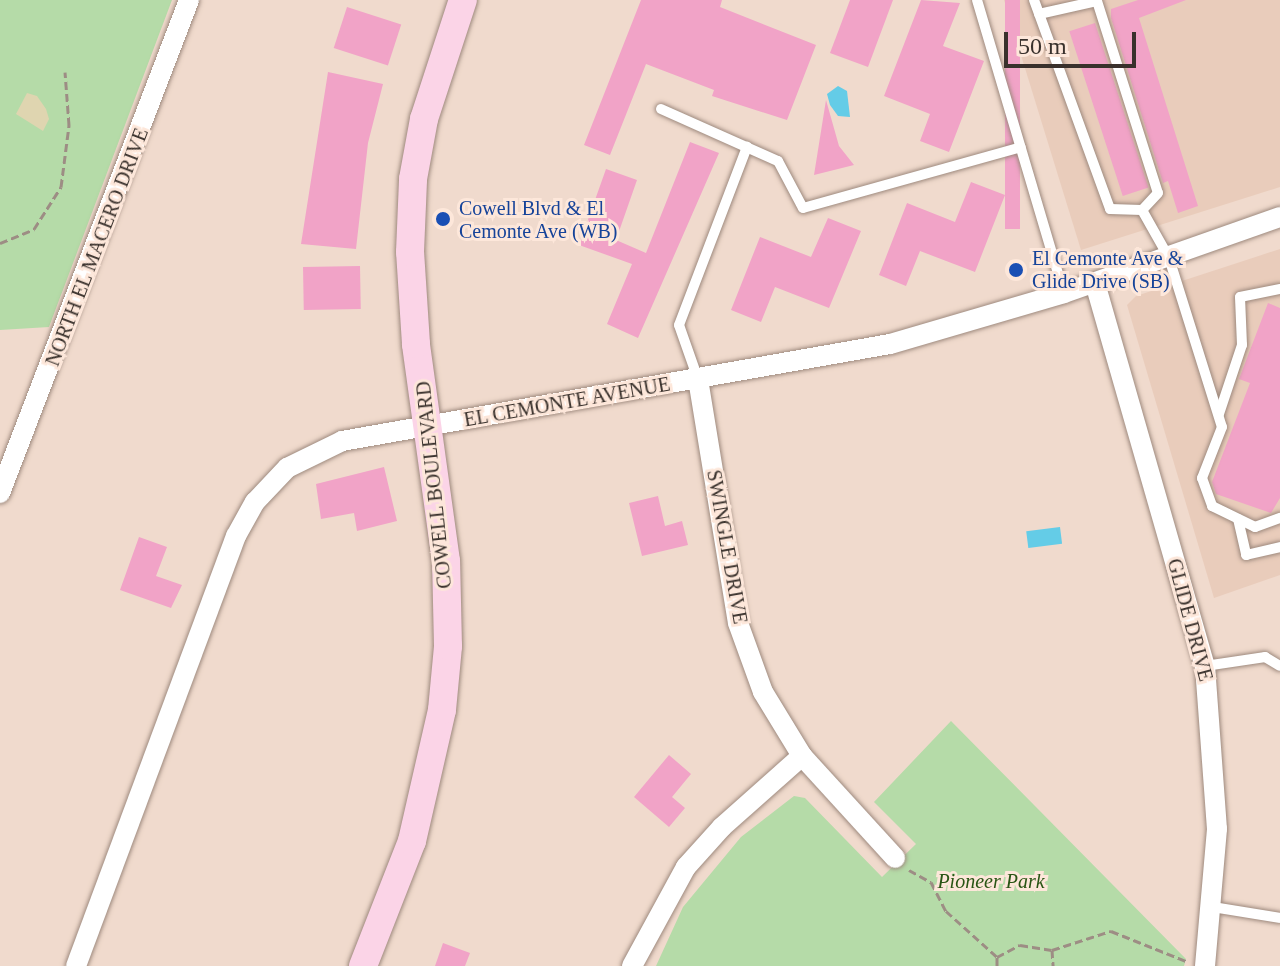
<!DOCTYPE html>
<html>
<head>
<meta charset="utf-8">
<style>
  body { margin:0 }
  #map { position:relative; width:1280px; height:966px; overflow:hidden; background:#f0dacd; font-family:"Times New Roman",serif }
  div>[style] { position:absolute }
  [style*='--x'] { left:calc(var(--x)*1px); top:calc(var(--y)*1px); width:calc(var(--w)*1px); rotate:calc(var(--a)*1deg) }
  .built>* { inset:0; background:#e9ccbb }
  .green>* { inset:0; background:#b5dba8 }
  .sand>* { inset:0; background:#dfd5b0 }
  .water>* { inset:0; background:#64cce7; transform-origin:0 0 }
  .building>* { inset:0; background:#f1a3c7; transform-origin:0 0 }
  .path>* { height:3px; margin-top:-1.5px; transform-origin:0; background:repeating-linear-gradient(90deg,#9d8d84 0 8px,transparent 0 12px) }
  .roads { filter:drop-shadow(0 0 2px #9e8a7e) drop-shadow(0 0 2px #9e8a7e) }
  .lane>* { height:10px; margin:-5px; padding:0 5px; transform-origin:5px; border-radius:5px; background:#fff }
  .street>* { height:20px; margin:-10px; padding:0 10px; transform-origin:10px; border-radius:10px; background:#fff }
  .secondary>* { height:28px; margin:-14px; padding:0 14px; transform-origin:14px; border-radius:14px; background:#fbd4e7 }
  .dots>* { width:22px; height:22px; translate:-50% -50%; box-sizing:border-box; border:4px solid #fde7da; border-radius:50% }
  span { translate:-50% -50%; white-space:nowrap; text-align:center; line-height:1.15; -webkit-text-stroke:6px #fde7da; paint-order:stroke }
  .transit-label { font-size:20px; color:#164399 }
  .left { translate:0 -50%; text-align:left }
  .street-label { font-size:20px; color:#39312c }
  .park-label { font-size:20px; color:#295514; font-style:italic }
  .scale { position:absolute; left:1004px; top:32px; width:132px; height:36px; box-sizing:border-box; border:4px solid #39312c; border-top:0; padding-left:10px; font-size:24px; line-height:28px; white-space:nowrap; color:#39312c; -webkit-text-stroke:6px #fde7da; paint-order:stroke }
</style>
</head>
<body>
<div id="map">
  <div class="built">
    <div style="clip-path:polygon(1004px 0,1280px 0,1280px 187px,1081px 250px)"></div>
    <div style="clip-path:polygon(1280px 249px,1280px 575px,1214px 598px,1127px 305px,1136px 296px)"></div>
  </div>
  <div class="green">
    <div style="clip-path:polygon(0 0,172px 0,49px 327px,0 330px)"></div>
    <div style="clip-path:polygon(951px 721px,1186px 959px,1184px 966px,656px 966px,683px 907px,741px 837px,794px 796px,805px 798px,882px 877px,916px 844px,874px 802px)"></div>
  </div>
  <div class="sand">
    <div style="clip-path:polygon(27px 93px,37px 96px,46px 109px,49px 119px,43px 131px,16px 114px)"></div>
  </div>
  <div class="water">
    <div style="clip-path:polygon(838px 86px,847px 91px,850px 117px,838px 116px,830px 105px,827px 94px)"></div>
    <div style="left:1060px;top:527px;width:17px;height:34px;rotate:83deg"></div>
  </div>
  <div class="building">
    <div style="clip-path:polygon(641px 0,722px 0,720px 7px,816px 45px,787px 120px,712px 96px,714px 90px,646px 64px,610px 155px,584px 145px)"></div>
    <div style="clip-path:polygon(850px 0,893px 0,868px 67px,830px 53px)"></div>
    <div style="clip-path:polygon(921px 0,960px 3px,943px 46px,984px 61px,949px 152px,920px 141px,930px 114px,884px 96px)"></div>
    <div style="left:1005px;top:0;width:15px;height:229px"></div>
    <div style="clip-path:polygon(1138px 0,1186px 0,1139px 18px,1198px 206px,1178px 213px,1168px 181px,1163px 183px,1111px 18px,1111px 9px)"></div>
    <div style="left:347px;top:7px;width:57px;height:43px;rotate:18deg"></div>
    <div style="left:1095px;top:23px;width:173px;height:27px;rotate:72deg"></div>
    <div style="clip-path:polygon(328px 72px,383px 84px,368px 143px,356px 249px,301px 244px)"></div>
    <div style="clip-path:polygon(826px 100px,839px 146px,854px 165px,814px 175px)"></div>
    <div style="clip-path:polygon(690px 142px,719px 153px,638px 338px,607px 324px,632px 264px,579px 245px,606px 169px,637px 180px,616px 240px,646px 253px)"></div>
    <div style="clip-path:polygon(971px 182px,1005px 195px,975px 272px,920px 251px,906px 286px,879px 275px,907px 203px,955px 222px)"></div>
    <div style="clip-path:polygon(828px 218px,861px 231px,829px 308px,775px 287px,761px 322px,731px 310px,760px 237px,811px 257px)"></div>
    <div style="left:360px;top:266px;width:43px;height:57px;rotate:89deg"></div>
    <div style="clip-path:polygon(1268px 303px,1280px 308px,1280px 498px,1271px 513px,1216px 494px,1212px 482px,1250px 383px,1239px 379px)"></div>
    <div style="clip-path:polygon(384px 467px,397px 521px,357px 531px,354px 513px,321px 519px,316px 484px)"></div>
    <div style="clip-path:polygon(658px 496px,665px 526px,682px 521px,688px 545px,642px 556px,629px 503px)"></div>
    <div style="clip-path:polygon(139px 537px,167px 547px,156px 576px,182px 585px,171px 608px,120px 590px)"></div>
    <div style="clip-path:polygon(669px 755px,691px 774px,672px 797px,685px 808px,669px 827px,634px 797px)"></div>
    <div style="clip-path:polygon(443px 943px,470px 953px,465px 966px,435px 966px)"></div>
  </div>
  <div class="path">
    <div style="--x:0;--y:243;--w:37;--a:-22"></div>
    <div style="--x:34;--y:229;--w:50;--a:-57.3"></div>
    <div style="--x:61;--y:187;--w:63;--a:-82.6"></div>
    <div style="--x:69;--y:125;--w:53;--a:-94.3"></div>
    <div style="--x:909;--y:870;--w:25;--a:29"></div>
    <div style="--x:931;--y:882;--w:33;--a:63"></div>
    <div style="--x:946;--y:911;--w:69;--a:42"></div>
    <div style="--x:997;--y:957;--w:9;--a:90"></div>
    <div style="--x:1052;--y:950;--w:16;--a:86"></div>
    <div style="--x:997;--y:957;--w:26;--a:-28"></div>
    <div style="--x:1020;--y:945;--w:32;--a:9"></div>
    <div style="--x:1052;--y:950;--w:62;--a:-17.9"></div>
    <div style="--x:1111;--y:931;--w:81;--a:21.8"></div>
  </div>
  <div class="roads">
    <div class="lane">
      <div style="--x:977;--y:0;--w:306;--a:73.5"></div>
      <div style="--x:1034;--y:0;--w:222;--a:70"></div>
      <div style="--x:1110;--y:209;--w:32;--a:2"></div>
      <div style="--x:1142;--y:210;--w:55;--a:60.6"></div>
      <div style="--x:1169;--y:258;--w:177;--a:72.6"></div>
      <div style="--x:1222;--y:427;--w:55;--a:111.4"></div>
      <div style="--x:1202;--y:478;--w:30;--a:70"></div>
      <div style="--x:1212;--y:506;--w:48;--a:26"></div>
      <div style="--x:1255;--y:527;--w:27;--a:-20"></div>
      <div style="--x:1039;--y:14;--w:59;--a:-12.6"></div>
      <div style="--x:1097;--y:1;--w:201;--a:72.4"></div>
      <div style="--x:1158;--y:193;--w:23;--a:133"></div>
      <div style="--x:661;--y:109;--w:128;--a:24"></div>
      <div style="--x:778;--y:161;--w:53;--a:62"></div>
      <div style="--x:803;--y:208;--w:226;--a:-15.6"></div>
      <div style="--x:698;--y:379;--w:57;--a:-109.4"></div>
      <div style="--x:679;--y:325;--w:191;--a:-69.1"></div>
      <div style="--x:1219;--y:414;--w:73;--a:-71.6"></div>
      <div style="--x:1242;--y:345;--w:48;--a:-92.4"></div>
      <div style="--x:1240;--y:297;--w:41;--a:-11.3"></div>
      <div style="--x:1238;--y:519;--w:37;--a:77"></div>
      <div style="--x:1246;--y:555;--w:35;--a:-13"></div>
      <div style="--x:1205;--y:666;--w:61;--a:-8.5"></div>
      <div style="--x:1265;--y:657;--w:17;--a:31"></div>
      <div style="--x:1213;--y:907;--w:68;--a:9.3"></div>
    </div>
    <div class="street">
      <div style="--x:1095;--y:283;--w:398;--a:74"></div>
      <div style="--x:1205;--y:666;--w:163;--a:85.8"></div>
      <div style="--x:1217;--y:829;--w:138;--a:95"></div>
      <div style="--x:698;--y:379;--w:247;--a:80.7"></div>
      <div style="--x:738;--y:623;--w:73;--a:70.1"></div>
      <div style="--x:763;--y:692;--w:75;--a:58.6"></div>
      <div style="--x:802;--y:756;--w:138;--a:47.6"></div>
      <div style="--x:0;--y:493;--w:528;--a:-69.02"></div>
      <div style="--x:76;--y:966;--w:459;--a:-69.6"></div>
      <div style="--x:236;--y:536;--w:39;--a:-61"></div>
      <div style="--x:255;--y:502;--w:47;--a:-46.7"></div>
      <div style="--x:287;--y:468;--w:61;--a:-26.1"></div>
      <div style="--x:342;--y:441;--w:557;--a:-10.04"></div>
      <div style="--x:890;--y:344;--w:181;--a:-16.3"></div>
      <div style="--x:1064;--y:293;--w:229;--a:-19.4"></div>
      <div style="--x:632;--y:966;--w:113;--a:-61.4"></div>
      <div style="--x:686;--y:867;--w:54;--a:-48"></div>
      <div style="--x:722;--y:827;--w:107;--a:-41.6"></div>
    </div>
    <div class="secondary">
      <div style="--x:363;--y:966;--w:134;--a:-68.6"></div>
      <div style="--x:412;--y:841;--w:134;--a:-77.1"></div>
      <div style="--x:442;--y:710;--w:64;--a:-84.6"></div>
      <div style="--x:448;--y:646;--w:85;--a:-91.3"></div>
      <div style="--x:446;--y:561;--w:219;--a:-97.9"></div>
      <div style="--x:416;--y:344;--w:92;--a:-93.7"></div>
      <div style="--x:410;--y:252;--w:73;--a:-87.6"></div>
      <div style="--x:413;--y:179;--w:61;--a:-79.6"></div>
      <div style="--x:424;--y:119;--w:125;--a:-71.9"></div>
    </div>
  </div>
  <div class="dots">
    <div style="left:443px;top:219px;background:#1a4fb4"></div>
    <div style="left:1016px;top:270px;background:#1a4fb4"></div>
  </div>
  <div class="transit-label">
    <span class="left" style="left:459px;top:220px">Cowell Blvd &amp; El<br>Cemonte Ave (WB)</span>
    <span class="left" style="left:1032px;top:270px">El Cemonte Ave &amp;<br>Glide Drive (SB)</span>
  </div>
  <div class="street-label">
    <span style="left:97px;top:247px;rotate:-69deg">NORTH EL MACERO DRIVE</span>
    <span style="left:567px;top:402px;rotate:-10deg">EL CEMONTE AVENUE</span>
    <span style="left:434px;top:485px;rotate:-96deg">COWELL BOULEVARD</span>
    <span style="left:727px;top:547px;rotate:80deg">SWINGLE DRIVE</span>
    <span style="left:1190px;top:620px;rotate:75deg">GLIDE DRIVE</span>
  </div>
  <div class="park-label">
    <span style="left:991px;top:881px">Pioneer Park</span>
  </div>
  <div class="scale">50 m</div>
</div>
</body>
</html>
